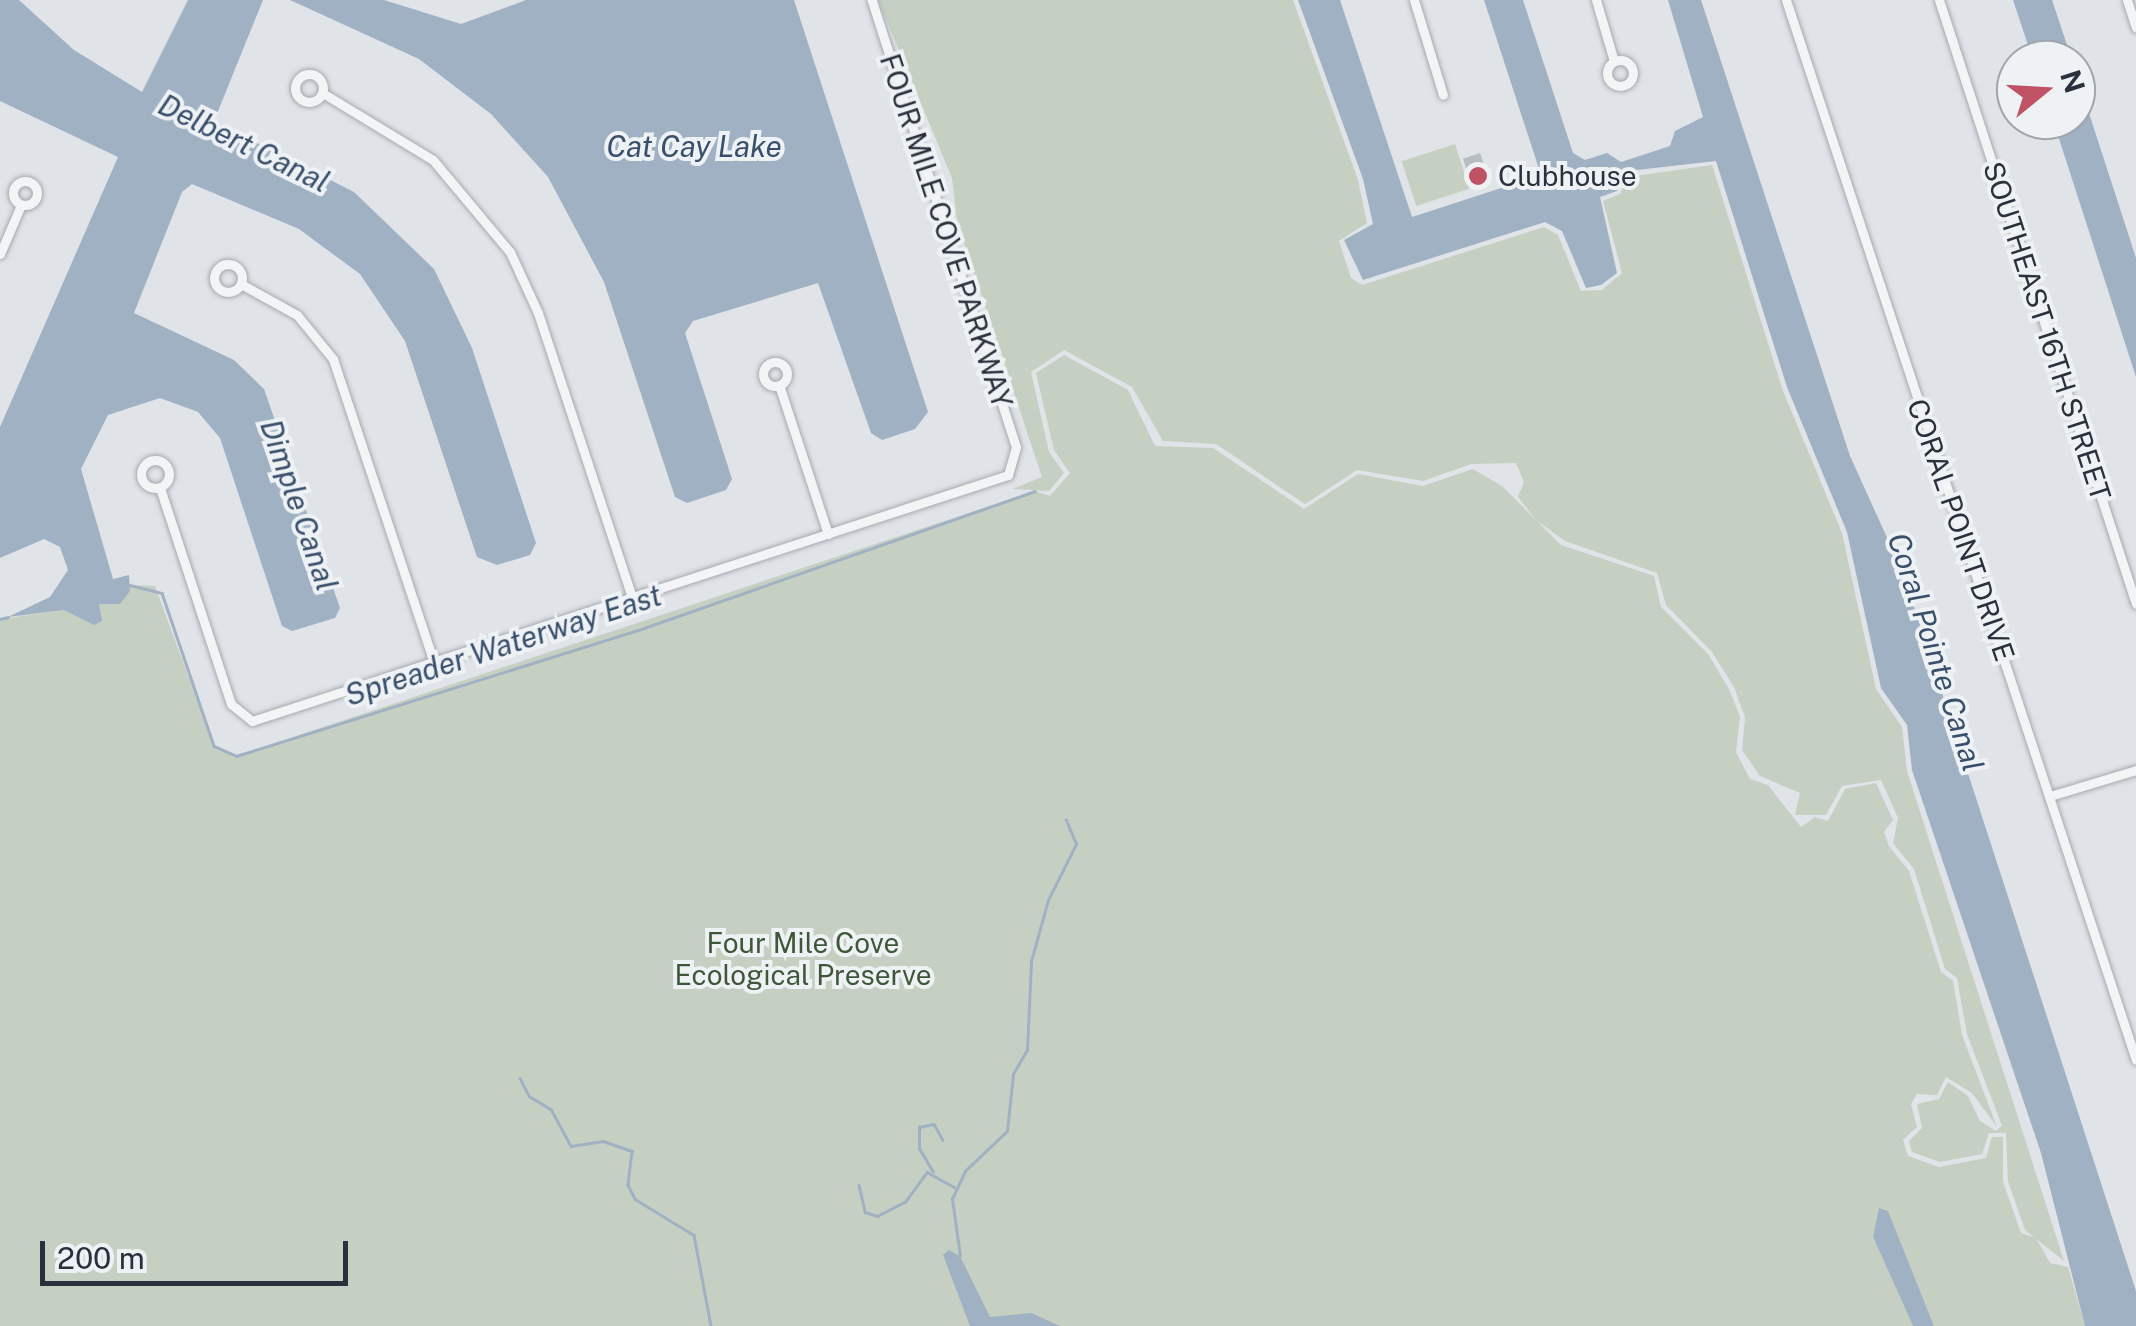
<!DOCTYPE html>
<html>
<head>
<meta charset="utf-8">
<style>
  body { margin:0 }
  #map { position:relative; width:2136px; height:1326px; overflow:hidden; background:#e0e3e7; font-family:"Public Sans",sans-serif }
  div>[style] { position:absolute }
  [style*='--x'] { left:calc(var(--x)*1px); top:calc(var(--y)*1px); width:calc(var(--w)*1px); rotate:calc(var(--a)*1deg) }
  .green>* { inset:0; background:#c6d0c2; transform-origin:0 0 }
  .water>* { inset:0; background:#9fb1c3 }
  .stream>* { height:2.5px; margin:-1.25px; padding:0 1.25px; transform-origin:1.25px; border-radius:1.25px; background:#9fb1c3 }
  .building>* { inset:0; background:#b8bcc3; transform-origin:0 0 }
  .roads { filter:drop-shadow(0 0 2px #a6aab1) drop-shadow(0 0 2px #a6aab1) }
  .minor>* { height:9px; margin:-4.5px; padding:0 4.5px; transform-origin:4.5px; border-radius:4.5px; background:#f2f4f6 }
  .minor>.ring { margin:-4.5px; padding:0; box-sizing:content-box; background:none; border:9px solid #f2f4f6; border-radius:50% }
  .dots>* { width:28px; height:28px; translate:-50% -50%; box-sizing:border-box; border:5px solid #eff2f5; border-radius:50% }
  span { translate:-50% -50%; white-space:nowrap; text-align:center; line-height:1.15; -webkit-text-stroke:8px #eff2f5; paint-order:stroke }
  .poi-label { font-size:28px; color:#2a313d }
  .left { translate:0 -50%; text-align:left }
  .street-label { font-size:28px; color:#2a313d }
  .park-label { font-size:28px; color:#3f5739 }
  .water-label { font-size:30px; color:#39506c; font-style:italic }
  .north { position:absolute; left:1996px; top:40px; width:100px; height:100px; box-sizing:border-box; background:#eff2f5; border:2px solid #a0a5ab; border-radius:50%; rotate:72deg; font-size:28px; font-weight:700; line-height:40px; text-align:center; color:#2a313d }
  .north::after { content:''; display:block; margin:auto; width:35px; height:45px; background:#bf5264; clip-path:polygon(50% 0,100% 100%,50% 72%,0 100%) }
  .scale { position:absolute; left:40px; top:1241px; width:308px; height:45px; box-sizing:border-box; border:5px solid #2a313d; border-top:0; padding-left:12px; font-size:30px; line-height:35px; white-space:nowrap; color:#2a313d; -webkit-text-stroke:8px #eff2f5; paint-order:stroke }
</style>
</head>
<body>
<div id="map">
  <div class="green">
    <div style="clip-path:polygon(878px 0,1293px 0,1358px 180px,1367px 223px,1339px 241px,1351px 278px,1362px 285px,1544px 227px,1558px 235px,1581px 291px,1602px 290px,1622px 273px,1603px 201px,1620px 194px,1628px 177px,1712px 165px,1783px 391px,1842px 533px,1876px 689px,1902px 727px,1907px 771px,2064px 1261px,2025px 1230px,2008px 1181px,2006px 1133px,1989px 1133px,1982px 1154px,1940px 1162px,1912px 1152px,1909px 1141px,1922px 1128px,1917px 1104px,1939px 1099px,1948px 1082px,1968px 1096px,1980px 1121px,1996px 1131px,2002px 1126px,1967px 1034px,1957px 978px,1945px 969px,1914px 869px,1893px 843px,1898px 818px,1881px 780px,1842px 786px,1826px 815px,1795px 815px,1800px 793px,1760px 776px,1742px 750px,1745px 717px,1734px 687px,1712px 652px,1666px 605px,1657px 573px,1565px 541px,1536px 520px,1518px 497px,1524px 482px,1516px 463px,1471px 464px,1423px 481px,1357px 470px,1305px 504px,1216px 444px,1163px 441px,1132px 387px,1064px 350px,1031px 372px,1049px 452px,1064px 473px,1049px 491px,1012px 489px,1042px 477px,957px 222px,952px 178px)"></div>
    <div style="left:1455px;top:144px;width:47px;height:56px;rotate:72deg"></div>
    <div style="clip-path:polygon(1064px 355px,1128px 390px,1155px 446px,1213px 448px,1304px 509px,1358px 474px,1423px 486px,1473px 469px,1502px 486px,1561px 545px,1654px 576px,1661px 607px,1708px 654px,1729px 689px,1740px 717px,1736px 752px,1750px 779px,1768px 785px,1801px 827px,1815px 817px,1828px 821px,1845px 789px,1876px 783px,1893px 820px,1884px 832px,1889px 846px,1909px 871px,1941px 972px,1953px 981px,1962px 1035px,1997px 1127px,1972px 1093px,1946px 1077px,1937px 1095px,1917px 1094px,1911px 1104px,1917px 1127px,1903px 1140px,1908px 1156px,1939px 1167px,1986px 1158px,1992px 1137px,2003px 1137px,2003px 1182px,2021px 1233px,2036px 1238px,2050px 1263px,2068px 1267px,2085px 1326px,1934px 1326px,1888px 1212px,1873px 1237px,1913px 1326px,0 1326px,0 619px,64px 610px,100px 616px,99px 604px,130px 585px,155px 586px,214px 746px,236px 756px,1035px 491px,1050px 496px,1070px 473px,1054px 450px,1036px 373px)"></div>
  </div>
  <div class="water">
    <div style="clip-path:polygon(0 0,19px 0,74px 50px,142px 92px,188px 0,263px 0,214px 121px,354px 192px,434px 269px,472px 348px,536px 543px,530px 555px,497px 565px,477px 557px,405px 341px,360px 274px,299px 229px,192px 184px,182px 192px,134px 313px,234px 360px,264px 389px,340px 608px,335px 618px,292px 631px,282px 626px,220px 438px,198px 412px,160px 398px,108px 415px,81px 469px,113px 579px,129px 575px,130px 591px,120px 604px,99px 604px,102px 621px,94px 625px,64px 610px,8px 617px,50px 597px,68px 570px,60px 547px,44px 539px,0 558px,0 427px,118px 157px,0 101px)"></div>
    <div style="clip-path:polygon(290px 0,384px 0,461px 24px,526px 0,794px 0,928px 412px,915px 429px,882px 440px,871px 433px,818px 283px,693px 321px,685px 333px,732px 479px,726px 490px,687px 503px,675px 497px,604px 282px,548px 177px,491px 114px,419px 59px)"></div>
    <div style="clip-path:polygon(1298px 0,1340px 0,1412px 217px,1541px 175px,1484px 0,1523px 0,1573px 153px,1585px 160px,1607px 153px,1621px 162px,1670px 146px,1675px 131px,1703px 117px,1668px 0,1701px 0,1850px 456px,1903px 573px,2136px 1291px,2136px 1326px,2085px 1326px,2041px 1153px,1912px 770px,1907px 725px,1881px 688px,1847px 532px,1787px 387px,1716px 161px,1628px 171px,1617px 191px,1600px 197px,1617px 273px,1601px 285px,1586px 288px,1562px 231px,1545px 222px,1363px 280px,1344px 240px,1373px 224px,1363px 179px)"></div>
    <div style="clip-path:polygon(2013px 0,2052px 0,2072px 60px,2033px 60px)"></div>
    <div style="clip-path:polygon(2076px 73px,2136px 258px,2136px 377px,2053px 120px,2076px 120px)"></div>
    <div style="clip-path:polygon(1879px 1208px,1888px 1211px,1934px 1326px,1913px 1326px,1873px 1237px)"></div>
    <div style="clip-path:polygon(949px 1250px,960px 1256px,990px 1317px,1031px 1313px,1060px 1326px,970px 1326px,943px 1255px)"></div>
  </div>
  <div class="stream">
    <div style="--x:130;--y:585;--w:33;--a:14"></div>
    <div style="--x:162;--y:593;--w:162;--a:71.2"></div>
    <div style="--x:214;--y:746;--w:24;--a:24"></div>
    <div style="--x:236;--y:756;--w:428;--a:-17.4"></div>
    <div style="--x:644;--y:628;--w:414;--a:-19.3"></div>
    <div style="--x:0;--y:619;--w:8;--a:-14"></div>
    <div style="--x:520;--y:1078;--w:20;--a:63"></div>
    <div style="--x:529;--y:1096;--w:26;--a:31"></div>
    <div style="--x:551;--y:1109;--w:42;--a:61.6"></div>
    <div style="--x:571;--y:1146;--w:32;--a:-9"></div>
    <div style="--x:603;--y:1141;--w:31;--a:19"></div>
    <div style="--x:632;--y:1151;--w:34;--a:97"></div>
    <div style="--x:628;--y:1185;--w:16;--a:63"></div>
    <div style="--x:635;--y:1199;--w:69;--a:31.4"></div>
    <div style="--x:694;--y:1235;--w:93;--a:79.4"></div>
    <div style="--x:933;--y:1172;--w:27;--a:-121"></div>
    <div style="--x:919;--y:1149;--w:22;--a:-90"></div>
    <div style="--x:919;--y:1127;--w:15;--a:-11"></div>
    <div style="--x:934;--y:1124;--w:18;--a:61"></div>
    <div style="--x:859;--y:1185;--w:28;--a:77"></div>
    <div style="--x:865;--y:1212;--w:13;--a:18"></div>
    <div style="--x:877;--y:1216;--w:31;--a:-27"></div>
    <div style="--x:905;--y:1202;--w:37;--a:-54"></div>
    <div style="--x:927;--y:1172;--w:31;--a:29"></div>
    <div style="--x:960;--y:1256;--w:58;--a:-98"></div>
    <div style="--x:952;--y:1199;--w:31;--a:-65"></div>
    <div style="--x:965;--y:1171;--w:58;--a:-43.6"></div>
    <div style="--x:1007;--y:1131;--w:57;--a:-84"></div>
    <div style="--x:1013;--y:1074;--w:28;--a:-60"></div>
    <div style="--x:1027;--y:1050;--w:89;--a:-87.4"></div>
    <div style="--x:1031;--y:961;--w:63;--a:-74.4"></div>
    <div style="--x:1048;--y:900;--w:63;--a:-63.4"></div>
    <div style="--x:1076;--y:844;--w:26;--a:-113"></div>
  </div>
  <div class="building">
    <div style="left:1480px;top:153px;width:31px;height:18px;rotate:71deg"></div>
  </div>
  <div class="roads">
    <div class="minor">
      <div style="--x:1414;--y:0;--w:99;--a:73"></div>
      <div style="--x:1596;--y:0;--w:64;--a:73.6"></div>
      <div style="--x:1786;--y:0;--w:1116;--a:71.73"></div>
      <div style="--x:1939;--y:0;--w:635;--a:71.94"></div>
      <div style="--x:2127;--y:0;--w:29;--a:72"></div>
      <div class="ring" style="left:1607px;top:60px;width:17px;height:17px"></div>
      <div class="ring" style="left:295px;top:74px;width:19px;height:19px"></div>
      <div style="--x:326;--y:95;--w:125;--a:31.3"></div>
      <div style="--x:433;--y:160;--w:120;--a:50.1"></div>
      <div style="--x:510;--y:252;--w:67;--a:65.3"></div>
      <div style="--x:538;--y:313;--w:300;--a:71.7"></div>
      <div class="ring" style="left:13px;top:181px;width:15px;height:15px"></div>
      <div style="--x:0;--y:254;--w:53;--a:-66.8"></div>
      <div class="ring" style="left:214px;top:264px;width:19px;height:19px"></div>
      <div style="--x:241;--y:284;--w:64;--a:29"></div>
      <div style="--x:297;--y:315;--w:57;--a:50.7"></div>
      <div style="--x:333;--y:359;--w:319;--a:71.6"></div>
      <div class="ring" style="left:763px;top:362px;width:15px;height:15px"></div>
      <div style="--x:779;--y:385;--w:157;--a:71.8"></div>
      <div class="ring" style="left:141px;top:460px;width:19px;height:19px"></div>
      <div style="--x:160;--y:488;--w:227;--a:71.8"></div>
      <div style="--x:231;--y:704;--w:27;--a:39"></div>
      <div style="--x:252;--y:721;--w:795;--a:-18.02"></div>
      <div style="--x:1008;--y:475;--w:29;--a:-74"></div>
      <div style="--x:1016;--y:447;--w:470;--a:-107.9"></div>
      <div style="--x:2050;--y:796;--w:90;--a:-16.8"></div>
    </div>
  </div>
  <div class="dots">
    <div style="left:1478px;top:176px;background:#bf5264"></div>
  </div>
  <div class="poi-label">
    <span class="left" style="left:1498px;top:176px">Clubhouse</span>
  </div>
  <div class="street-label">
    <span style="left:946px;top:231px;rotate:72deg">FOUR MILE COVE PARKWAY</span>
    <span style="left:2047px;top:331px;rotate:72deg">SOUTHEAST 16TH STREET</span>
    <span style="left:1961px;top:530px;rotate:71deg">CORAL POINT DRIVE</span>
  </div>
  <div class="park-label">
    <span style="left:803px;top:959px">Four Mile Cove<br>Ecological Preserve</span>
  </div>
  <div class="water-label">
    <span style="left:244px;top:143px;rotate:26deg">Delbert Canal</span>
    <span style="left:694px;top:146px">Cat Cay Lake</span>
    <span style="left:299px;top:505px;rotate:71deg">Dimple Canal</span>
    <span style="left:503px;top:645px;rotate:-18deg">Spreader Waterway East</span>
    <span style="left:1936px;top:652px;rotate:72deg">Coral Pointe Canal</span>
  </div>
  <div class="north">N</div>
  <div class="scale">200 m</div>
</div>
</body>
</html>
